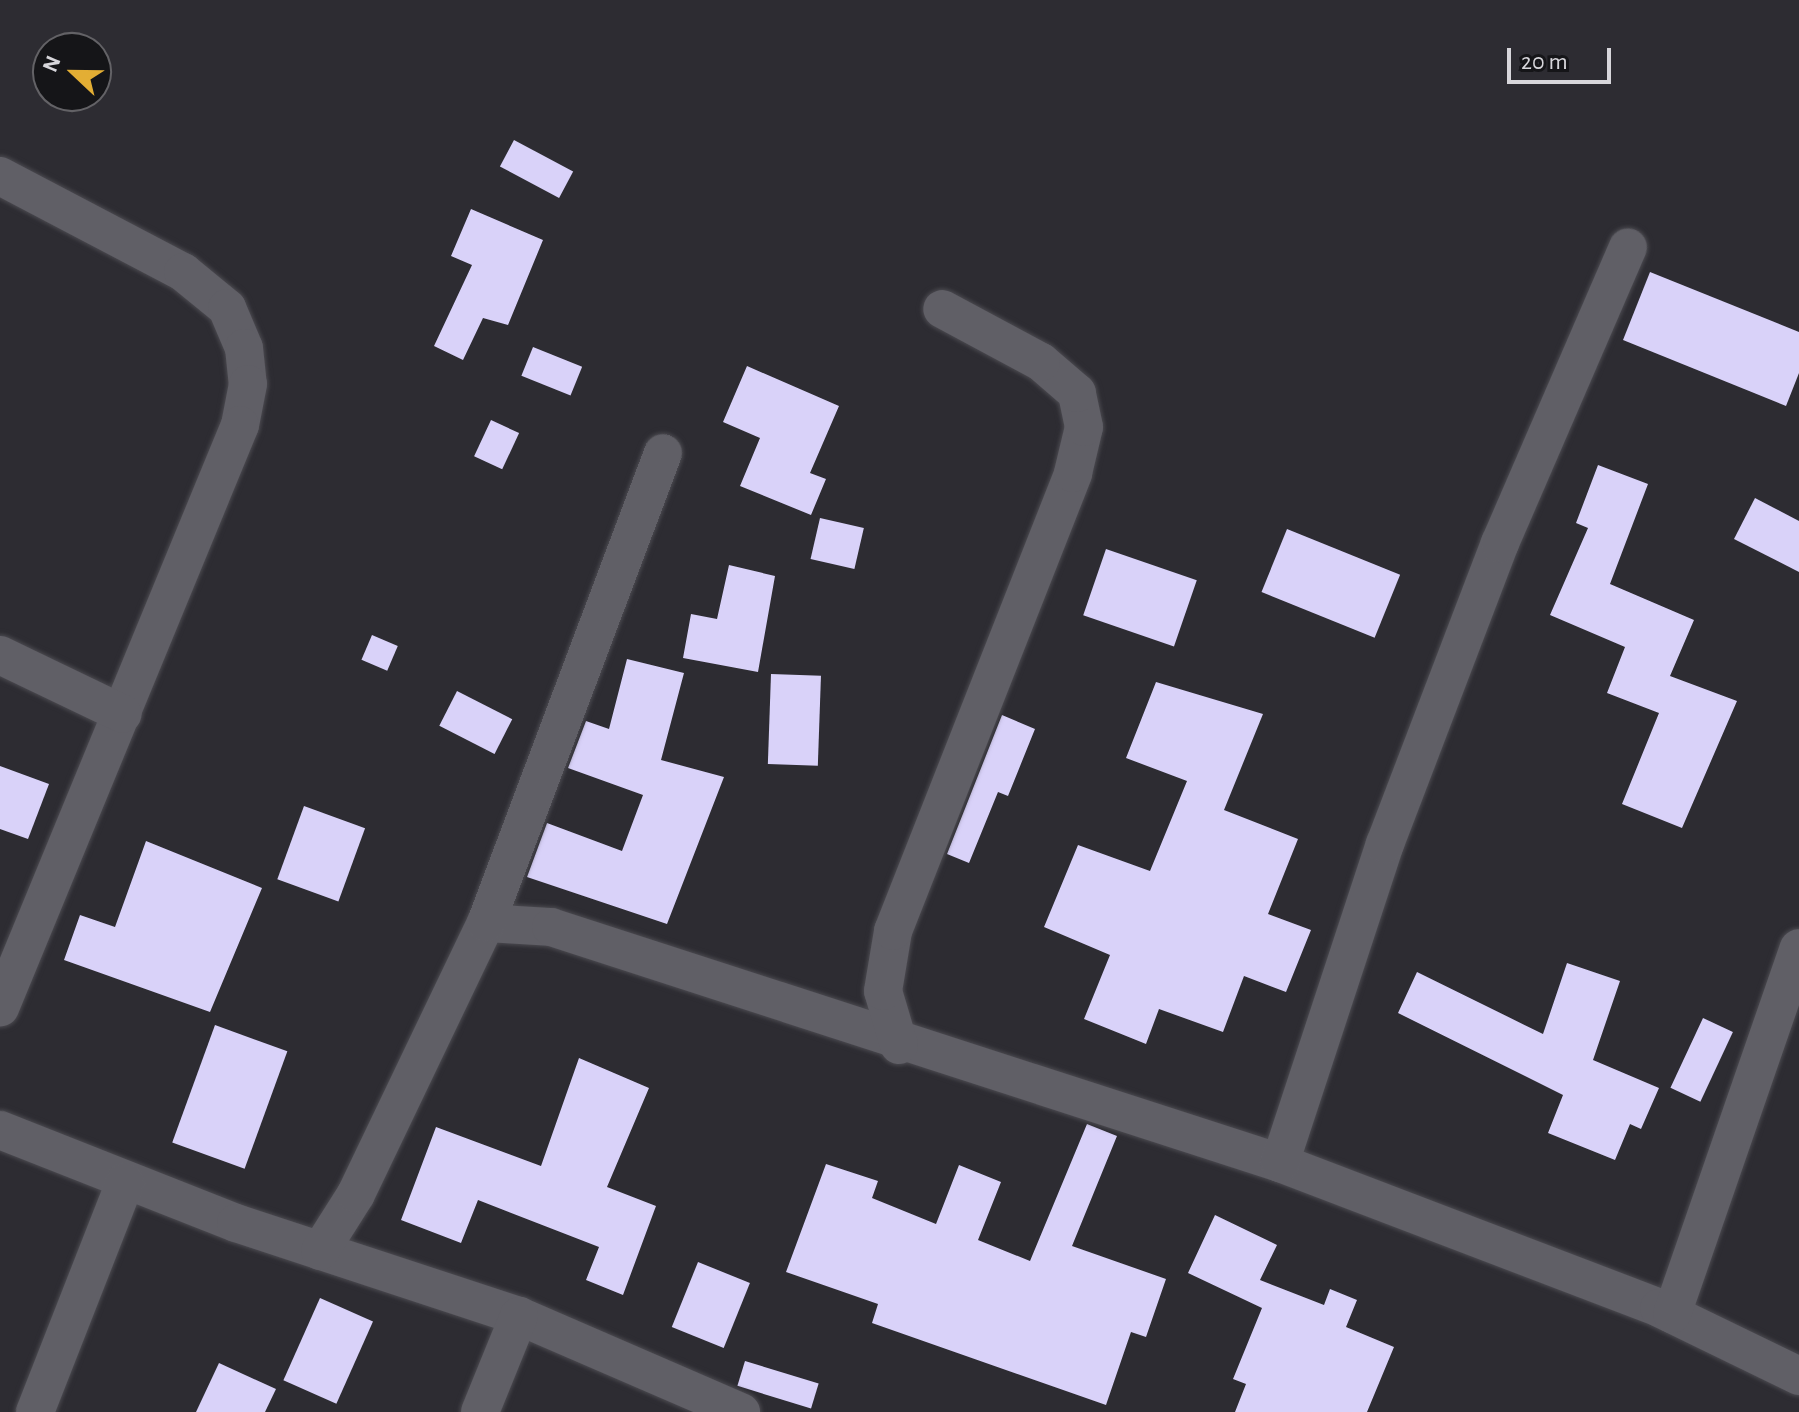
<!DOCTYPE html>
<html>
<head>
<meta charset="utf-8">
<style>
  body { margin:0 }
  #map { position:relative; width:1799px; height:1412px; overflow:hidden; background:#2d2c32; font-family:"Alegreya Sans",sans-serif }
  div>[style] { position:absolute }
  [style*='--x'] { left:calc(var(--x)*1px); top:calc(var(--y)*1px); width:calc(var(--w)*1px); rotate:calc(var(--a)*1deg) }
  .building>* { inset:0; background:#d9d2f9; transform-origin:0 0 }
  .roads { filter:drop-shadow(0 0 2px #4b4a50) drop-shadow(0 0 2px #4b4a50) }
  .minor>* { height:38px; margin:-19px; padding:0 19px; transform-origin:19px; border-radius:19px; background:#605f66 }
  span { translate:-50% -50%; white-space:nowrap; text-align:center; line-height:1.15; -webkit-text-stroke:8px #151518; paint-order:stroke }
  .north { position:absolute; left:32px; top:32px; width:80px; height:80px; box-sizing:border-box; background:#151518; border:2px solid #636266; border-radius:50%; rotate:292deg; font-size:22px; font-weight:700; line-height:32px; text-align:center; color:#d7d6db }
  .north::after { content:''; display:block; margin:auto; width:28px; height:36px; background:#e3ae34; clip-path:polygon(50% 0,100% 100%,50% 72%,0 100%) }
  .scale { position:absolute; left:1507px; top:48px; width:104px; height:36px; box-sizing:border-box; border:4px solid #d7d6db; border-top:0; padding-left:10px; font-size:24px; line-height:28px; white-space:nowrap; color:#d7d6db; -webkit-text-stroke:6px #151518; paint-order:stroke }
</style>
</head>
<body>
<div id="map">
  <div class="building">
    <div style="left:514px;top:140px;width:67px;height:30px;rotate:28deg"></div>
    <div style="clip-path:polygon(471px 209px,543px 240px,508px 325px,483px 318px,463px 360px,434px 346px,472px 265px,451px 256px)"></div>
    <div style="clip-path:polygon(1650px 272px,1799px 332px,1799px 373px,1786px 406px,1623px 340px)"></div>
    <div style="left:533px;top:347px;width:53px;height:31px;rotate:22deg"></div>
    <div style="clip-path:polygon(747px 366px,839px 406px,810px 473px,826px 479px,811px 515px,740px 486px,760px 438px,723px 422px)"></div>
    <div style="left:491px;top:420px;width:31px;height:40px;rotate:25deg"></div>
    <div style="clip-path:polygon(1598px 465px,1648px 484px,1610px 584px,1694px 620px,1670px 676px,1737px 701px,1682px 828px,1622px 804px,1659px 713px,1607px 693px,1625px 647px,1550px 615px,1588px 528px,1576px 523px)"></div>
    <div style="clip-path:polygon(1755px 498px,1799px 521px,1799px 572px,1734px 539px)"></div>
    <div style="left:820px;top:518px;width:45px;height:42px;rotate:13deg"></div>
    <div style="left:1287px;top:529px;width:122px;height:68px;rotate:22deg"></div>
    <div style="left:1106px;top:549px;width:96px;height:70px;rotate:19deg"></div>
    <div style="clip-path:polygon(729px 565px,775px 576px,758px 672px,683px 658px,691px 614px,717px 619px)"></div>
    <div style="left:372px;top:635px;width:28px;height:27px;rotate:23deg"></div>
    <div style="clip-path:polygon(627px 659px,684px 673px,661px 760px,724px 777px,667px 924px,527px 877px,547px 823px,622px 851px,643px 795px,568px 768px,586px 721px,609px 729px)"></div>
    <div style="left:771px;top:674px;width:50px;height:90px;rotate:2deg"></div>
    <div style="clip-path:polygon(1156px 682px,1263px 714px,1224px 810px,1298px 839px,1268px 914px,1311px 930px,1286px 992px,1244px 976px,1223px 1032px,1159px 1009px,1146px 1044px,1084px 1019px,1110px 955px,1044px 927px,1078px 845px,1150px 871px,1187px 781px,1126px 758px)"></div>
    <div style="left:457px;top:691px;width:62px;height:39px;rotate:27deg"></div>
    <div style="clip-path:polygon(1002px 715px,1035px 729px,1008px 796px,998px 792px,969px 863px,947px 854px)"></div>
    <div style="clip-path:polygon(0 766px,49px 784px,28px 839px,0 829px)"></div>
    <div style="left:304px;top:806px;width:65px;height:78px;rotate:20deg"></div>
    <div style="clip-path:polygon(146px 841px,262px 888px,210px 1012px,64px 960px,80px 915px,115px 927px)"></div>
    <div style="clip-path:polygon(1567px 963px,1620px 981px,1593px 1060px,1659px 1088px,1641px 1129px,1630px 1124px,1615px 1160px,1548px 1133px,1563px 1095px,1398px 1013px,1417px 972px,1543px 1034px)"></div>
    <div style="left:1703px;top:1018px;width:33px;height:77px;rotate:25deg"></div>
    <div style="left:215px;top:1025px;width:77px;height:125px;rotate:20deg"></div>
    <div style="clip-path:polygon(579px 1058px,649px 1088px,607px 1187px,656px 1206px,623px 1295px,586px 1280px,599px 1247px,478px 1200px,461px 1243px,401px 1220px,436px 1127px,541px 1166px)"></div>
    <div style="clip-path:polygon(1087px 1124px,1117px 1136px,1072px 1246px,1166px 1279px,1146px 1337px,1131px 1332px,1106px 1405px,872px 1323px,878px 1304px,786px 1272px,826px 1164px,878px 1181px,872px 1198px,936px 1224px,959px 1165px,1001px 1182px,978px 1240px,1030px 1261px)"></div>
    <div style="clip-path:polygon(1215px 1215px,1277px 1245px,1260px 1280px,1324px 1305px,1330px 1289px,1357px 1300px,1346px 1327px,1394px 1347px,1367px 1412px,1235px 1412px,1246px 1384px,1233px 1379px,1262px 1308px,1188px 1273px)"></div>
    <div style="left:698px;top:1262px;width:56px;height:70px;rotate:22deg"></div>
    <div style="left:320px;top:1298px;width:58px;height:90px;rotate:24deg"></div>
    <div style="left:745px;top:1361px;width:77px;height:26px;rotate:17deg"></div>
    <div style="clip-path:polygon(219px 1363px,276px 1389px,265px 1412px,196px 1412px)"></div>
  </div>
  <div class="roads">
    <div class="minor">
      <div style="--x:0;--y:176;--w:207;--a:27.7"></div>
      <div style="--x:183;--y:272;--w:57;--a:39.3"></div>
      <div style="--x:227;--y:308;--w:43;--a:67"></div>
      <div style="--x:244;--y:348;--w:36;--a:84"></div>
      <div style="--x:248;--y:384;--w:42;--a:101"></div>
      <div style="--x:240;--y:425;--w:630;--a:112.38"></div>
      <div style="--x:0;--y:655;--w:136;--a:25.6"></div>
      <div style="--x:486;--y:923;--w:65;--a:3.5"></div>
      <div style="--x:551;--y:927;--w:766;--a:17.94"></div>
      <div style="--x:1280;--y:1163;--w:406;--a:20.9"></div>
      <div style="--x:1659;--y:1308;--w:156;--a:25.9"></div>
      <div style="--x:899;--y:1045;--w:56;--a:-106.5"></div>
      <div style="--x:883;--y:991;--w:61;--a:-80.5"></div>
      <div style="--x:893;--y:931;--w:492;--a:-68.5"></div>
      <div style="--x:1073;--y:473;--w:47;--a:-76.6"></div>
      <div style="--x:1084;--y:427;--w:35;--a:-102"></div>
      <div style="--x:1077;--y:393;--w:48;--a:-139.3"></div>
      <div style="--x:1041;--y:362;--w:112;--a:-151.8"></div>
      <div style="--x:0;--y:1130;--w:254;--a:21.5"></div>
      <div style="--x:236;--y:1223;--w:298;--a:18.2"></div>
      <div style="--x:519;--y:1316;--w:242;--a:23.4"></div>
      <div style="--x:1280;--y:1163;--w:336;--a:-71.8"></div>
      <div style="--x:1385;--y:844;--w:322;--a:-69.1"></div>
      <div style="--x:1500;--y:543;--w:322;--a:-66.6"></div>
      <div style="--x:320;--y:1251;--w:67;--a:-57.7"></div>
      <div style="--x:356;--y:1194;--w:301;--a:-64.4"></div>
      <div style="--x:486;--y:923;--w:502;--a:-69.36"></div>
      <div style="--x:1672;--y:1314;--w:387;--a:-70.9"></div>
      <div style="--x:35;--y:1412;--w:247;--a:-68.6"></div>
      <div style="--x:480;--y:1412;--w:104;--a:-67.9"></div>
    </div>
  </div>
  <div class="north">N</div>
  <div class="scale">20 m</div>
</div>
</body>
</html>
